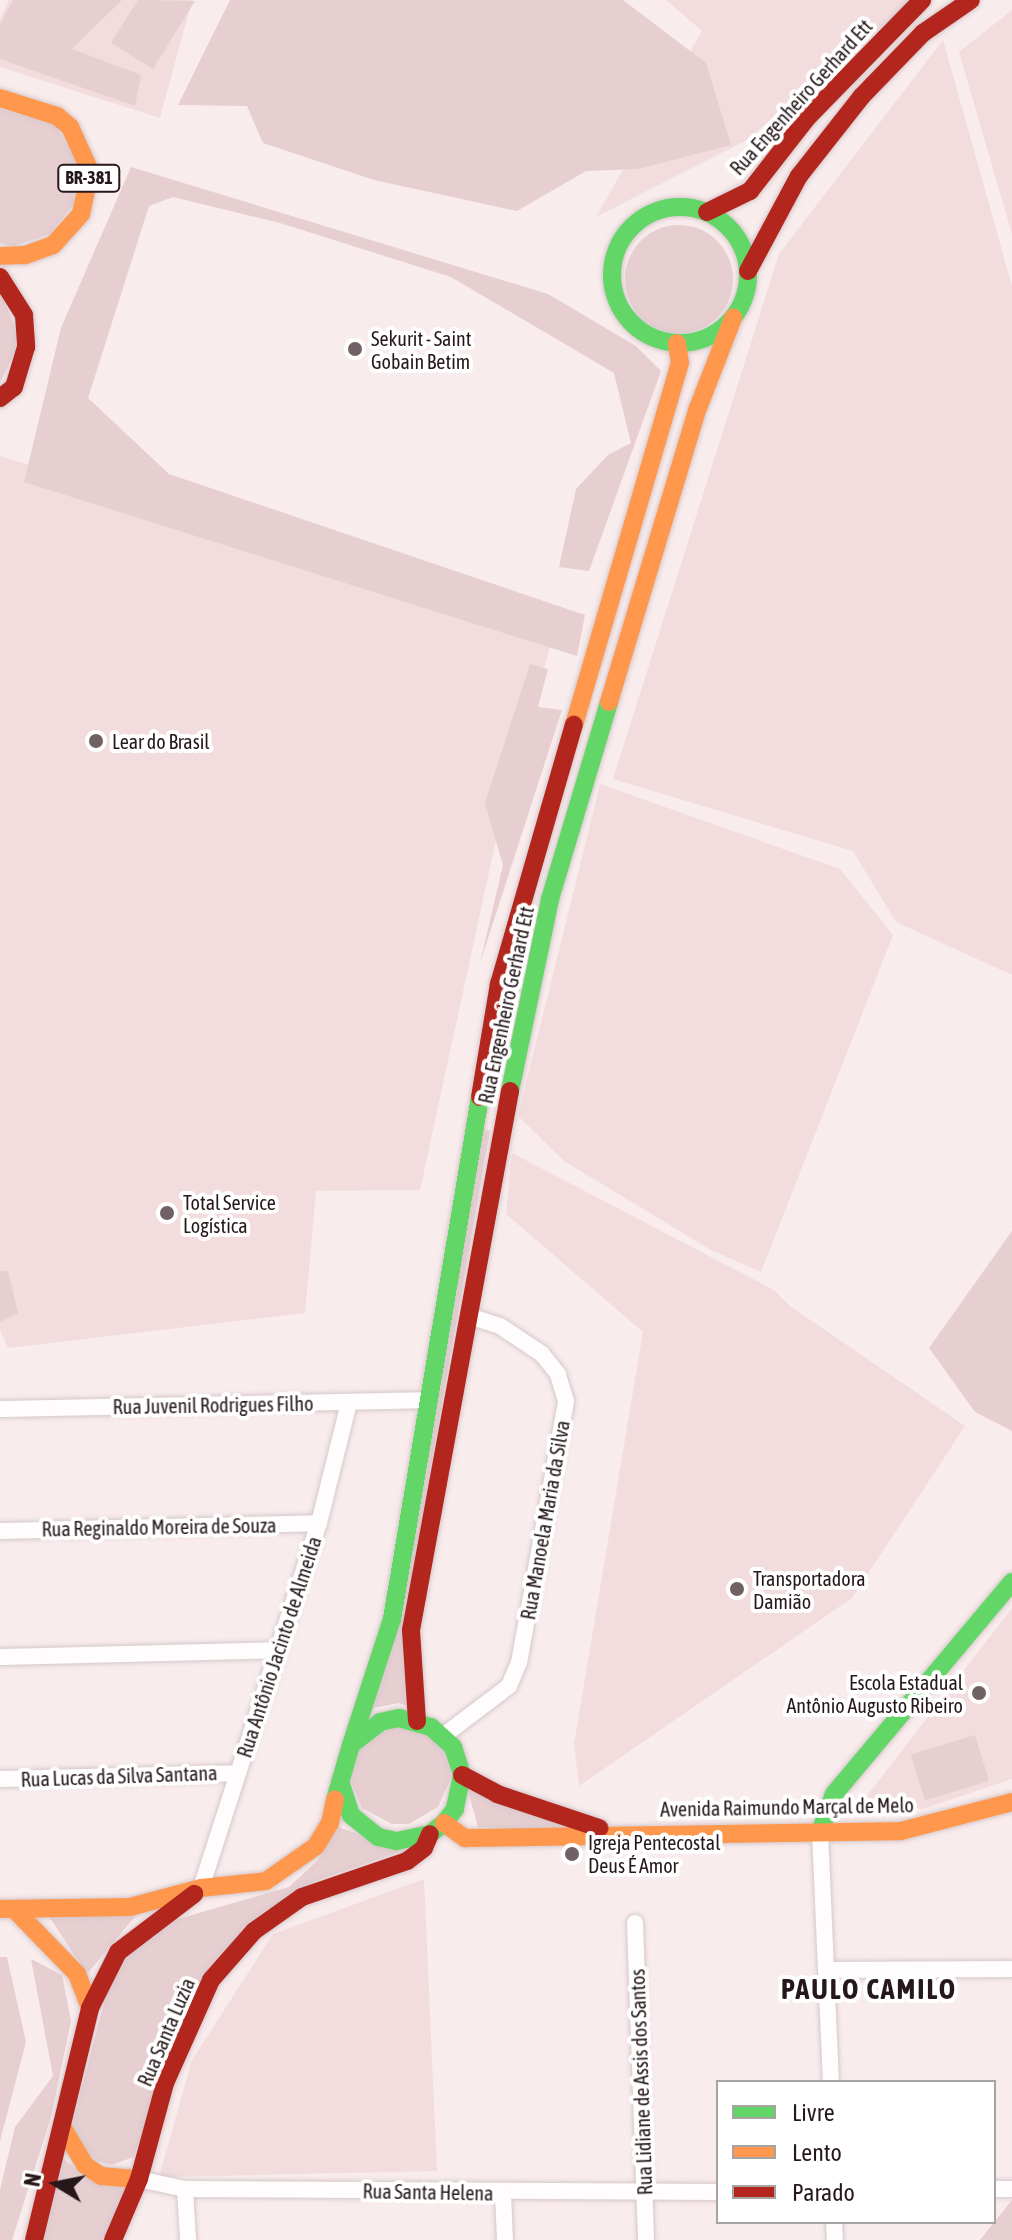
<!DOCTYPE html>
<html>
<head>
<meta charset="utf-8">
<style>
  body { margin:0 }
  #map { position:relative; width:1012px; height:2240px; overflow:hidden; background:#f9eced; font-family:"Asap Condensed",sans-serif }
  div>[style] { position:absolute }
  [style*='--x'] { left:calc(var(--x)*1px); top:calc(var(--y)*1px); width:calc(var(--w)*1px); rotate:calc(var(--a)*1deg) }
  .built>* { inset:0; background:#f2dcde }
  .green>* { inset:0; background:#e6ced1; transform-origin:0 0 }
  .round { border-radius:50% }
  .roads { filter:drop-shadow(0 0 2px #d6c8ca) drop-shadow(0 0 2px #d6c8ca) }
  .street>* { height:16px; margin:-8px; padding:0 8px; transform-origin:8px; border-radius:8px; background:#fefcfc }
  .fast>* { height:18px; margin:-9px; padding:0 9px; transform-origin:9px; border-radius:9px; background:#63d668 }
  .fast>.ring { margin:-9px; padding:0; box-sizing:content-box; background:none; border:18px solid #63d668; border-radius:50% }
  .slow>* { height:18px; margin:-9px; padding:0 9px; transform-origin:9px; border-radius:9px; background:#ff974d }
  .jam>* { height:18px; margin:-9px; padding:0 9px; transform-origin:9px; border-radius:9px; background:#b3261e }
  .dots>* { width:22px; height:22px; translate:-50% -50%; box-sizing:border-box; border:4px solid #fff; border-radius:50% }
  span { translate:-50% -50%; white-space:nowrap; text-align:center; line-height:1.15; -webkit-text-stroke:8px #fff; paint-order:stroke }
  .shield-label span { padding:2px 6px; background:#fff; border:2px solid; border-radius:6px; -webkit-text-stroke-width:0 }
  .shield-label { font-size:18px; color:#26181a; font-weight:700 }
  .street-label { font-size:20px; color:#26181a }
  .poi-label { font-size:20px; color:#26181a }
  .left { translate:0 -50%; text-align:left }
  .right { translate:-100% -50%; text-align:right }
  .district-label { font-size:28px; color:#26181a; font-weight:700; letter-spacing:2px }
  .legend { position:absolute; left:716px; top:2080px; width:280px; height:144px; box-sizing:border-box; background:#fff; border:2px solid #a8a3a3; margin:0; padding:10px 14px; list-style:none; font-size:24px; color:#26181a }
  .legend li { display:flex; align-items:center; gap:16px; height:40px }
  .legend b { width:40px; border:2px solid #a8a3a3 }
  .north { position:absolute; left:16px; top:2144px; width:80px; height:80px; -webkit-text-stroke:6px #fff; paint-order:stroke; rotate:280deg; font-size:22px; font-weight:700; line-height:32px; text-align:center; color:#26181a }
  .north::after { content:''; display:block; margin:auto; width:28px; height:36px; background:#26181a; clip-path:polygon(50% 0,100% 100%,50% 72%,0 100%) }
</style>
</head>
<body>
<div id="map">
  <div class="built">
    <div style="clip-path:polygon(9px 0,192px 0,160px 118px,0 67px,0 19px)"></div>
    <div style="clip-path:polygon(666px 0,913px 0,747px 140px,596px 217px,702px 31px)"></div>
    <div style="clip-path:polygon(1012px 10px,1012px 234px,959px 52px)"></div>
    <div style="clip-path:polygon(943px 40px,1012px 286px,1012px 975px,896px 922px,853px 851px,613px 779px,779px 254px)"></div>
    <div style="clip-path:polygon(0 456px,557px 624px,504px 803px,420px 1190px,316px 1191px,305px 1313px,8px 1348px,0 1330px)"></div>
    <div style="clip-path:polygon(600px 784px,840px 869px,893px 935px,761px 1272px,711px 1250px,564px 1161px,518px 1116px)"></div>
    <div style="clip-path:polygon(512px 1153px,774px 1290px,790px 1306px,965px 1426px,852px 1598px,579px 1786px,574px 1744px,643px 1332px,506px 1214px)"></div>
    <div style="clip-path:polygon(1012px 1608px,1012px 1779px,923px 1809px,863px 1801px)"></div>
    <div style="clip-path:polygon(424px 1879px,437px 2171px,159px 2177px,192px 2060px,273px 1934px)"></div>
  </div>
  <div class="green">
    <div style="clip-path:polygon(13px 0,122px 0,72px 49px,141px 75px,135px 106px,0 59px,0 25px)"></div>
    <div style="clip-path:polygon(138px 0,195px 1px,153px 69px,111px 43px)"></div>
    <div style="clip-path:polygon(230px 0,623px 0,706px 63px,731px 145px,638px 169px,586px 171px,517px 211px,374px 180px,263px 143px,247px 106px,178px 105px)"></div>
    <div style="clip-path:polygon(0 109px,55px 124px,76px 160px,74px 204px,50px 234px,13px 246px,0 243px)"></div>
    <div style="clip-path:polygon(131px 167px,548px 294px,636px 346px,661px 371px,589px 571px,559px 567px,576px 489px,608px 455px,631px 443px,614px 373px,451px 277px,280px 223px,173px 197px,149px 206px,88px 398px,169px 474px,585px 615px,577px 656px,24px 482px,61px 328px)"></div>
    <div class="round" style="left:625px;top:225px;width:108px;height:108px"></div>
    <div style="clip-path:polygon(0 289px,20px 341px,0 383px)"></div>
    <div style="clip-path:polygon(530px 664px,548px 669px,538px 707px,562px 710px,480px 963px,503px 865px,485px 803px)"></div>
    <div style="clip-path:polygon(479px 1128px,490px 1131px,430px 1472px,414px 1708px,398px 1703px,369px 1709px)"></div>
    <div style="clip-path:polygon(1012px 1231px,1012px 1431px,975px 1412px,929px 1348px)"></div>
    <div style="clip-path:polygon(0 1271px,8px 1271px,18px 1313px,0 1322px)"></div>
    <div style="clip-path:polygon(400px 1721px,443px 1744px,452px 1776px,438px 1807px,409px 1824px,392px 1824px,362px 1808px,349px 1777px,357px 1744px)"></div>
    <div style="left:975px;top:1735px;width:48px;height:67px;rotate:73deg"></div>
    <div style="clip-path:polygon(466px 1784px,578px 1830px,478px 1827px)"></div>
    <div style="clip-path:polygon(338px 1827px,404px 1850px,315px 1881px,260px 1914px,209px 1973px,180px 2019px,134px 2157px,111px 2165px,97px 2161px,85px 2150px,72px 2124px,109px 1985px,132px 1948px,164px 1923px,289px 1887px,318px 1860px)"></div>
    <div style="clip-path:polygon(46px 1912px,138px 1913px,87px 1974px)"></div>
    <div style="clip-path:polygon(0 1957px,7px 1957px,26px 2042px,0 2141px)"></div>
    <div style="clip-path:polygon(31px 1959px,62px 1975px,71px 2021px,51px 2117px,12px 2240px,0 2240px,0 2190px,15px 2127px,53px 2076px)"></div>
    <div style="clip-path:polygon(64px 2159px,84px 2176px,127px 2187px,103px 2240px,42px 2240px)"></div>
    <div style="clip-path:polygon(1012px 2200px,1012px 2240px,980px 2240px)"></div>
  </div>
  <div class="roads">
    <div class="street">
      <div style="--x:0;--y:1409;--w:426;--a:-1.2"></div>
      <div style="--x:0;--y:1531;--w:319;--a:-1.4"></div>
      <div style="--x:0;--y:1657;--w:279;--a:-1.4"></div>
      <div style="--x:443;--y:1736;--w:83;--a:-37.1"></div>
      <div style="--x:509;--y:1686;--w:25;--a:-67"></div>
      <div style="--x:519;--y:1663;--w:266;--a:-79.8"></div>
      <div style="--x:566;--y:1401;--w:28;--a:-107"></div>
      <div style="--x:558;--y:1374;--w:26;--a:-129"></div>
      <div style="--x:542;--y:1354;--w:50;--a:-146.3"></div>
      <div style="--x:500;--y:1326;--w:29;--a:-162"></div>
      <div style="--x:0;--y:1779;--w:238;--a:-1.4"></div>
      <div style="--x:820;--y:1832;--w:250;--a:87.5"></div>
      <div style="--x:201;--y:1888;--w:384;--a:-72.1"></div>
      <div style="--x:319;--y:1523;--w:124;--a:-76"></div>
      <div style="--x:635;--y:1923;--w:317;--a:88"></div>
      <div style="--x:829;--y:1970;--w:183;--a:-0.3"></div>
      <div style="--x:139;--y:2179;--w:47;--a:12.3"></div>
      <div style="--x:185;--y:2189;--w:533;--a:0.32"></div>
      <div style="--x:185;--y:2189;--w:51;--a:86.6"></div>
      <div style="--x:994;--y:2189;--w:18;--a:0"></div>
      <div style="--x:503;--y:2193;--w:47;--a:87.6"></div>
      <div style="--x:834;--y:2222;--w:18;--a:87"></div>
    </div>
    <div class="fast">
      <div class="ring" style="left:612px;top:207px;width:118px;height:118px"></div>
      <div style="--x:510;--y:1091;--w:196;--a:-78.2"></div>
      <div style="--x:550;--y:899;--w:206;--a:-73.3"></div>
      <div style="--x:351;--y:1745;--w:133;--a:-72"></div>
      <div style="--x:392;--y:1619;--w:529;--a:-80.43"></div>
      <div style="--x:335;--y:1800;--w:57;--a:-73.8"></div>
      <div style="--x:351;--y:1745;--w:37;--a:-38"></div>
      <div style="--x:380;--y:1722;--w:19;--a:-12"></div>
      <div style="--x:399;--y:1718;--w:33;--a:16"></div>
      <div style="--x:431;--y:1727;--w:30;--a:42"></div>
      <div style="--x:453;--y:1747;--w:29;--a:72"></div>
      <div style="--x:462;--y:1775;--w:35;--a:102"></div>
      <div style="--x:455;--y:1809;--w:18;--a:128"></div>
      <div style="--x:444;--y:1823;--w:18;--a:142"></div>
      <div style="--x:430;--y:1834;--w:35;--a:168"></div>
      <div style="--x:396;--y:1841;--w:18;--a:-167"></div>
      <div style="--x:378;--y:1837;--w:35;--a:-141"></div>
      <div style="--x:351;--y:1815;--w:35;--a:-108"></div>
      <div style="--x:820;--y:1832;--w:40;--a:-69.8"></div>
      <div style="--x:834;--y:1794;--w:277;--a:-50"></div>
    </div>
    <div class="slow">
      <div style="--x:0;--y:98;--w:60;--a:17.5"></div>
      <div style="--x:57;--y:116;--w:17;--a:40"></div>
      <div style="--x:70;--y:127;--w:48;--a:65.6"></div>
      <div style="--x:90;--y:171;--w:44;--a:101.8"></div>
      <div style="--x:81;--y:214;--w:42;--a:132.1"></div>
      <div style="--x:53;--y:245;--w:30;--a:160"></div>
      <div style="--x:25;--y:255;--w:25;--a:178"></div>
      <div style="--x:609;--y:702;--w:307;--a:-73.2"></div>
      <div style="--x:698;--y:408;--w:97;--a:-68.7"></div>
      <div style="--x:574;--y:725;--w:377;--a:-73.7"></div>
      <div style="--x:680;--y:363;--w:20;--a:-99"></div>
      <div style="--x:444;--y:1823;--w:26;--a:36"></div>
      <div style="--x:465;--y:1838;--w:436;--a:-0.9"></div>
      <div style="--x:901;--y:1831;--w:115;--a:-14.6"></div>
      <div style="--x:0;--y:1909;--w:130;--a:-0.9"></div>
      <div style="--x:130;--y:1907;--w:73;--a:-15"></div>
      <div style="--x:201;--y:1888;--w:65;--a:-6.1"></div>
      <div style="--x:266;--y:1881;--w:61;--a:-35"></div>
      <div style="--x:316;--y:1846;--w:27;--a:-59"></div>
      <div style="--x:330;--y:1823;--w:24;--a:-78"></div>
      <div style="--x:14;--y:1909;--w:91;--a:45.9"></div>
      <div style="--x:77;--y:1974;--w:36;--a:69"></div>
      <div style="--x:63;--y:2128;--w:43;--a:59.3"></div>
      <div style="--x:85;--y:2165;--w:19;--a:35"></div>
      <div style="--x:101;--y:2176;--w:38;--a:5"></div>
    </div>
    <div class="jam">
      <div style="--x:707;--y:212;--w:48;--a:-26"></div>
      <div style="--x:750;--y:191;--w:93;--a:-52"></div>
      <div style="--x:807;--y:118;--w:165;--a:-45.7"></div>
      <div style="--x:748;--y:271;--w:108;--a:-61.8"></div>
      <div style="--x:799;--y:176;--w:102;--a:-51.8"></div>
      <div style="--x:862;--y:96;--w:88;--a:-45.9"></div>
      <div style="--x:923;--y:33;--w:58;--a:-34.5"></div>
      <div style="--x:0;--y:277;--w:45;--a:57.7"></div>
      <div style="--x:24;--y:315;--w:32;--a:86"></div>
      <div style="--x:26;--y:347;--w:42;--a:106.7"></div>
      <div style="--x:14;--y:387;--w:18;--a:142"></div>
      <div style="--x:480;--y:1097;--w:115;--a:-80.5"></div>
      <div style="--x:499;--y:984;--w:270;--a:-73.9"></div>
      <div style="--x:417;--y:1721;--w:91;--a:-93.8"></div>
      <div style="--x:411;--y:1630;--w:548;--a:-79.59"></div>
      <div style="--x:462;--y:1775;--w:40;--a:28"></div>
      <div style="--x:497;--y:1794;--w:108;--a:18.4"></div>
      <div style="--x:34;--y:2240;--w:239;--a:-76.4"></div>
      <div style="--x:90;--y:2008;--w:63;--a:-63.4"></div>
      <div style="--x:118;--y:1952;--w:96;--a:-37.3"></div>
      <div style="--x:113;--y:2240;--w:66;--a:-66.9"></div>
      <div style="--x:139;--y:2179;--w:99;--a:-74.8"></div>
      <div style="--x:165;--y:2083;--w:113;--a:-65.9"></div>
      <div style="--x:211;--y:1980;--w:65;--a:-48.7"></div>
      <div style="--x:254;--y:1931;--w:59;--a:-35.3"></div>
      <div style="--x:302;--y:1897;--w:111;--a:-18.9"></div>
      <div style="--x:407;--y:1861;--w:21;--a:-37"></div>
      <div style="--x:424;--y:1848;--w:15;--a:-67"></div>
    </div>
  </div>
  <div class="dots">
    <div style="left:355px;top:349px;background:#706264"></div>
    <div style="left:96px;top:741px;background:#706264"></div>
    <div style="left:167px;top:1213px;background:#706264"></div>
    <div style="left:737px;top:1589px;background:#706264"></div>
    <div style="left:979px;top:1693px;background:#706264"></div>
    <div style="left:572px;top:1854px;background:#706264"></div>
  </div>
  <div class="shield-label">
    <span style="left:89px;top:178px">BR-381</span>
  </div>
  <div class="street-label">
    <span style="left:801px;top:97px;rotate:-48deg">Rua Engenheiro Gerhard Ett</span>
    <span style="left:506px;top:1005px;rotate:-78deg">Rua Engenheiro Gerhard Ett</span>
    <span style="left:213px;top:1405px;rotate:-1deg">Rua Juvenil Rodrigues Filho</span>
    <span style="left:545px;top:1520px;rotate:-80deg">Rua Manoela Maria da Silva</span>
    <span style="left:159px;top:1527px;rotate:-1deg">Rua Reginaldo Moreira de Souza</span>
    <span style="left:279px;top:1647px;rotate:-72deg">Rua Antônio Jacinto de Almeida</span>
    <span style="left:119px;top:1776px;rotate:-2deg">Rua Lucas da Silva Santana</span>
    <span style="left:787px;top:1807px;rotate:-1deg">Avenida Raimundo Marçal de Melo</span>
    <span style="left:166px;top:2032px;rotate:-67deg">Rua Santa Luzia</span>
    <span style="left:641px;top:2082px;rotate:-92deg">Rua Lidiane de Assis dos Santos</span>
    <span style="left:428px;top:2192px;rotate:1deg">Rua Santa Helena</span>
  </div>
  <div class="poi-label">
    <span class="left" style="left:371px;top:350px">Sekurit - Saint<br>Gobain Betim</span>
    <span class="left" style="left:112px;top:741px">Lear do Brasil</span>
    <span class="left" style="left:183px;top:1214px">Total Service<br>Logística</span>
    <span class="left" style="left:753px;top:1590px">Transportadora<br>Damião</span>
    <span class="right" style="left:963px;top:1694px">Escola Estadual<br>Antônio Augusto Ribeiro</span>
    <span class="left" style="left:588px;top:1854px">Igreja Pentecostal<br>Deus É Amor</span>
  </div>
  <div class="district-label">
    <span style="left:869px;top:1989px">PAULO CAMILO</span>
  </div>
  <ul class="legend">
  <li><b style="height:10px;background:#63d668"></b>Livre</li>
  <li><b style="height:10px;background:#ff974d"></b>Lento</li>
  <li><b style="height:10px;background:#b3261e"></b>Parado</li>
  </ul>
  <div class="north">N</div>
</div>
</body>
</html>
